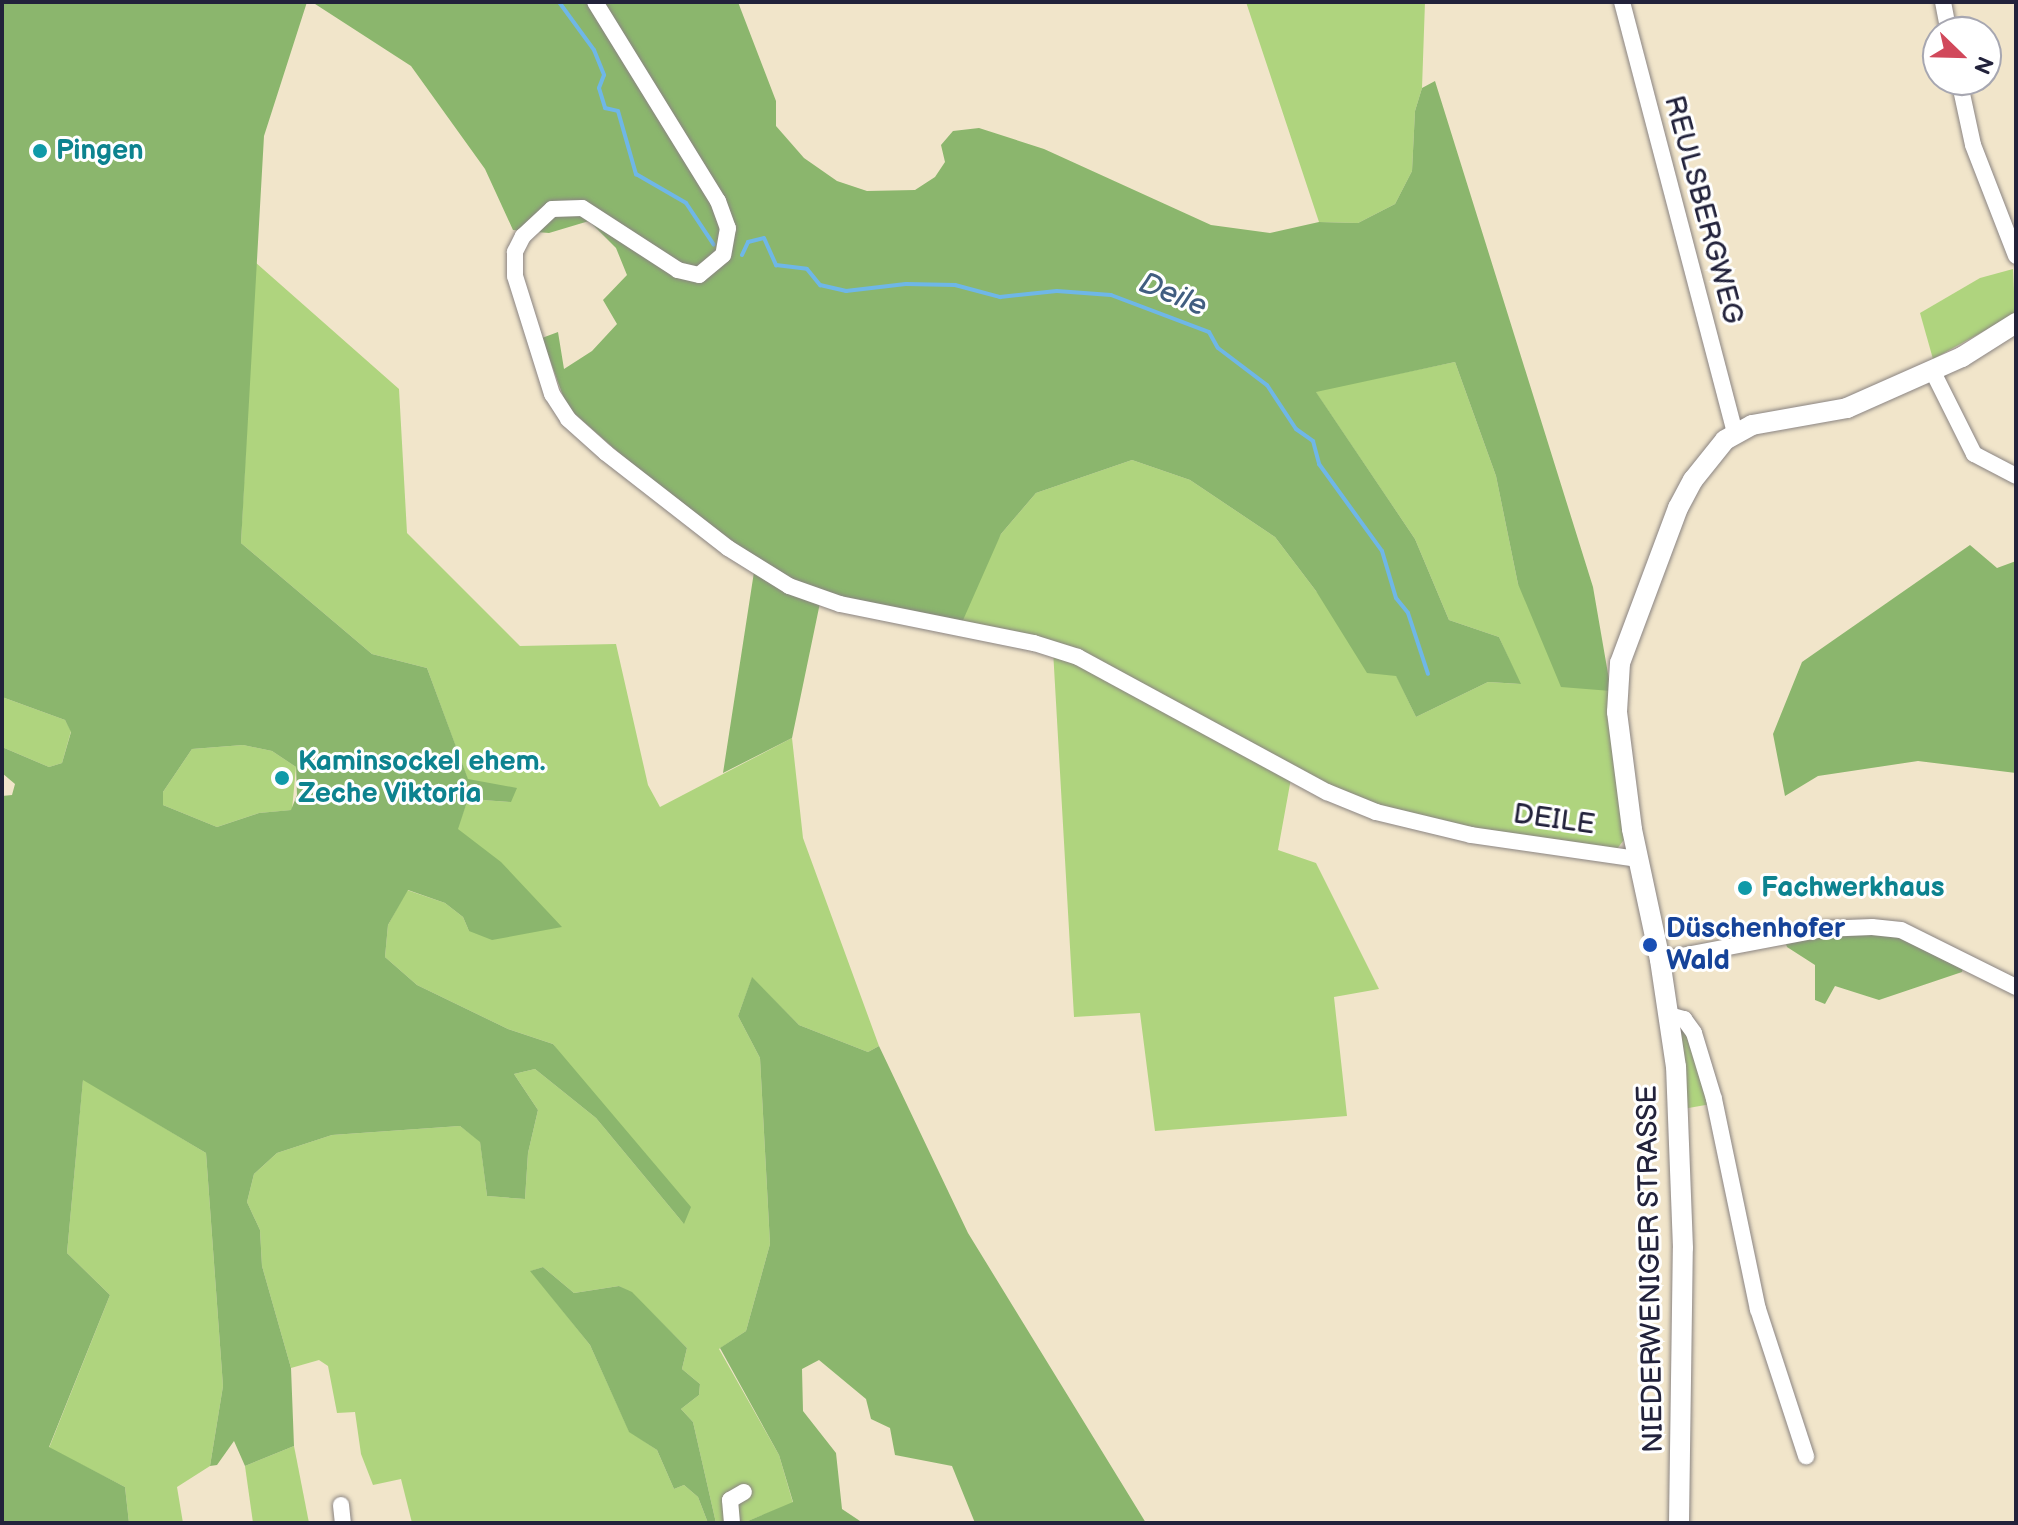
<!DOCTYPE html>
<html>
<head>
<meta charset="utf-8">
<style>
  body { margin:0 }
  #map { position:relative; width:2018px; height:1525px; overflow:hidden; background:#f1e5ca; font-family:"Balsamiq Sans",sans-serif }
  div>[style] { position:absolute }
  [style*='--x'] { left:calc(var(--x)*1px); top:calc(var(--y)*1px); width:calc(var(--w)*1px); rotate:calc(var(--a)*1deg) }
  .green>* { inset:0; background:#afd47e }
  .forest>* { inset:0; background:#8bb66d }
  .stream>* { height:4px; margin:-2px; padding:0 2px; transform-origin:2px; border-radius:2px; background:#6fb7e7 }
  .roads { filter:drop-shadow(0 0 2px #8a8482) drop-shadow(0 0 2px #8a8482) }
  .minor>* { height:16px; margin:-8px; padding:0 8px; transform-origin:8px; border-radius:8px; background:#fff }
  .tertiary>* { height:20px; margin:-10px; padding:0 10px; transform-origin:10px; border-radius:10px; background:#fff }
  .dots>* { width:22px; height:22px; translate:-50% -50%; box-sizing:border-box; border:4px solid #fff; border-radius:50% }
  span { translate:-50% -50%; white-space:nowrap; text-align:center; line-height:1.15; -webkit-text-stroke:6px #fff; paint-order:stroke }
  .culture-label { font-size:28px; color:#0d838f; font-weight:700 }
  .left { translate:0 -50%; text-align:left }
  .street-label { font-size:28px; color:#22223b }
  .transit-label { font-size:28px; color:#164399; font-weight:700 }
  .water-label { font-size:30px; color:#415e80; font-style:italic }
  .frame { position:absolute; inset:0; border:4px solid #22223b; pointer-events:none }
  .north { position:absolute; left:1922px; top:16px; width:80px; height:80px; box-sizing:border-box; background:#fff; border:2px solid #a7a7b1; border-radius:50%; rotate:113deg; font-size:22px; font-weight:700; line-height:32px; text-align:center; color:#22223b }
  .north::after { content:''; display:block; margin:auto; width:28px; height:36px; background:#d1495b; clip-path:polygon(50% 0,100% 100%,50% 72%,0 100%) }
</style>
</head>
<body>
<div id="map">
  <div class="green">
    <div style="clip-path:polygon(1246px 2px,1425px 2px,1422px 88px,1415px 111px,1412px 171px,1395px 204px,1358px 223px,1319px 222px)"></div>
    <div style="clip-path:polygon(255px 262px,399px 389px,407px 533px,520px 646px,616px 644px,648px 785px,660px 807px,792px 738px,803px 838px,879px 1046px,868px 1052px,799px 1025px,752px 978px,738px 1016px,760px 1058px,770px 1244px,746px 1331px,719px 1349px,779px 1455px,793px 1503px,743px 1523px,716px 1523px,693px 1422px,681px 1409px,699px 1395px,700px 1384px,682px 1369px,687px 1348px,632px 1293px,619px 1286px,574px 1293px,543px 1267px,531px 1271px,590px 1345px,629px 1431px,657px 1450px,674px 1489px,684px 1485px,698px 1497px,708px 1523px,412px 1523px,401px 1479px,373px 1485px,361px 1454px,355px 1412px,337px 1413px,328px 1366px,319px 1360px,291px 1368px,262px 1266px,260px 1230px,247px 1202px,254px 1174px,277px 1153px,332px 1135px,460px 1126px,480px 1141px,487px 1196px,525px 1199px,528px 1153px,538px 1110px,514px 1074px,535px 1069px,596px 1118px,684px 1224px,553px 1044px,508px 1029px,417px 985px,385px 957px,388px 925px,407px 890px,445px 903px,463px 917px,469px 931px,457px 829px,468px 799px,510px 802px,468px 780px,427px 668px,372px 654px,241px 543px)"></div>
    <div style="clip-path:polygon(2013px 269px,2015px 314px,1933px 359px,1920px 313px,1980px 278px)"></div>
    <div style="clip-path:polygon(1455px 362px,1496px 476px,1518px 584px,1611px 691px,1626px 837px,1617px 849px,1430px 826px,1292px 773px,1278px 850px,1316px 863px,1379px 989px,1334px 997px,1347px 1116px,1155px 1131px,1140px 1013px,1074px 1017px,1053px 650px,960px 627px,975px 583px,1001px 534px,1036px 493px,1132px 460px,1190px 480px,1275px 537px,1316px 591px,1396px 675px,1416px 717px,1488px 682px,1520px 684px,1499px 637px,1449px 620px,1415px 539px,1315px 391px)"></div>
    <div style="clip-path:polygon(2px 697px,65px 720px,71px 731px,62px 763px,49px 767px,2px 747px)"></div>
    <div style="clip-path:polygon(243px 745px,272px 751px,296px 767px,292px 810px,259px 813px,217px 827px,163px 805px,163px 792px,192px 749px)"></div>
    <div style="clip-path:polygon(1684px 1028px,1711px 1104px,1683px 1109px,1677px 1031px)"></div>
    <div style="clip-path:polygon(83px 1079px,206px 1153px,223px 1386px,210px 1466px,177px 1487px,183px 1523px,129px 1523px,125px 1487px,49px 1448px,110px 1295px,67px 1253px)"></div>
    <div style="clip-path:polygon(294px 1446px,309px 1523px,253px 1523px,245px 1466px)"></div>
  </div>
  <div class="forest">
    <div style="clip-path:polygon(evenodd,2px 2px,307px 2px,264px 136px,241px 543px,372px 654px,427px 668px,468px 779px,517px 788px,511px 802px,468px 799px,458px 829px,501px 862px,562px 927px,492px 940px,469px 931px,463px 917px,445px 903px,408px 890px,388px 925px,385px 957px,417px 985px,508px 1029px,553px 1044px,691px 1207px,684px 1224px,596px 1118px,535px 1069px,514px 1074px,538px 1110px,528px 1153px,525px 1199px,487px 1196px,480px 1142px,460px 1126px,332px 1135px,277px 1153px,254px 1174px,247px 1202px,260px 1230px,262px 1266px,291px 1368px,294px 1446px,245px 1466px,234px 1441px,217px 1465px,210px 1466px,223px 1386px,206px 1153px,83px 1080px,67px 1253px,110px 1295px,49px 1447px,125px 1487px,129px 1523px,2px 1523px,2px 796px,12px 795px,15px 784px,2px 773px,2px 747px,49px 767px,62px 763px,71px 732px,65px 720px,2px 697px,2px 2px,243px 745px,272px 751px,296px 767px,297px 795px,291px 810px,259px 813px,217px 827px,163px 805px,163px 792px,192px 749px,243px 745px)"></div>
    <div style="clip-path:polygon(312px 2px,738px 2px,776px 101px,776px 126px,804px 158px,837px 181px,867px 191px,915px 190px,935px 177px,945px 162px,941px 145px,953px 131px,979px 128px,1044px 149px,1211px 225px,1270px 233px,1319px 222px,1358px 223px,1395px 204px,1412px 171px,1415px 111px,1422px 88px,1435px 81px,1593px 587px,1611px 691px,1561px 687px,1518px 584px,1496px 476px,1455px 362px,1316px 392px,1415px 539px,1449px 620px,1499px 637px,1521px 684px,1488px 682px,1416px 717px,1396px 676px,1367px 673px,1316px 591px,1275px 537px,1190px 480px,1132px 460px,1036px 493px,1001px 534px,960px 627px,821px 598px,792px 738px,723px 773px,756px 559px,635px 467px,567px 407px,542px 338px,558px 332px,564px 369px,592px 351px,617px 324px,603px 300px,627px 275px,616px 248px,589px 221px,549px 233px,513px 230px,485px 169px,411px 66px)"></div>
    <div style="clip-path:polygon(1970px 545px,1997px 568px,2016px 561px,2016px 773px,1918px 761px,1818px 776px,1785px 796px,1773px 734px,1802px 662px)"></div>
    <div style="clip-path:polygon(1890px 929px,1964px 964px,1962px 972px,1879px 1000px,1835px 986px,1825px 1004px,1815px 1000px,1815px 965px,1787px 947px,1784px 938px)"></div>
    <div style="clip-path:polygon(752px 977px,799px 1025px,868px 1052px,879px 1046px,968px 1233px,1146px 1523px,975px 1523px,952px 1466px,895px 1455px,890px 1428px,871px 1419px,866px 1399px,819px 1360px,802px 1369px,803px 1411px,836px 1453px,842px 1509px,863px 1523px,743px 1523px,793px 1502px,779px 1455px,720px 1348px,746px 1331px,770px 1244px,760px 1058px,738px 1016px)"></div>
    <div style="clip-path:polygon(543px 1267px,574px 1293px,619px 1286px,632px 1292px,687px 1348px,682px 1369px,700px 1384px,699px 1395px,681px 1409px,693px 1422px,716px 1523px,708px 1523px,698px 1497px,684px 1485px,674px 1489px,657px 1450px,629px 1432px,590px 1345px,530px 1271px)"></div>
  </div>
  <div class="stream">
    <div style="--x:559;--y:2;--w:59;--a:53.9"></div>
    <div style="--x:594;--y:50;--w:27;--a:68"></div>
    <div style="--x:604;--y:75;--w:14;--a:111"></div>
    <div style="--x:599;--y:88;--w:21;--a:73"></div>
    <div style="--x:605;--y:108;--w:13;--a:13"></div>
    <div style="--x:618;--y:111;--w:66;--a:74.1"></div>
    <div style="--x:636;--y:174;--w:58;--a:30.1"></div>
    <div style="--x:686;--y:203;--w:50;--a:56.3"></div>
    <div style="--x:742;--y:255;--w:14;--a:-65"></div>
    <div style="--x:748;--y:242;--w:16;--a:-14"></div>
    <div style="--x:764;--y:238;--w:30;--a:66"></div>
    <div style="--x:776;--y:265;--w:31;--a:7"></div>
    <div style="--x:807;--y:269;--w:21;--a:51"></div>
    <div style="--x:820;--y:285;--w:27;--a:13"></div>
    <div style="--x:846;--y:291;--w:60;--a:-6.7"></div>
    <div style="--x:906;--y:284;--w:49;--a:1.2"></div>
    <div style="--x:955;--y:285;--w:47;--a:14.9"></div>
    <div style="--x:1000;--y:297;--w:57;--a:-6"></div>
    <div style="--x:1057;--y:291;--w:54;--a:4.2"></div>
    <div style="--x:1111;--y:295;--w:105;--a:20.7"></div>
    <div style="--x:1209;--y:332;--w:18;--a:61"></div>
    <div style="--x:1218;--y:348;--w:61;--a:37.1"></div>
    <div style="--x:1267;--y:385;--w:53;--a:56.6"></div>
    <div style="--x:1296;--y:429;--w:21;--a:35"></div>
    <div style="--x:1313;--y:441;--w:24;--a:75"></div>
    <div style="--x:1319;--y:464;--w:107;--a:54.1"></div>
    <div style="--x:1382;--y:551;--w:49;--a:73.4"></div>
    <div style="--x:1396;--y:598;--w:19;--a:51"></div>
    <div style="--x:1408;--y:613;--w:64;--a:71.8"></div>
  </div>
  <div class="roads">
    <div class="minor">
      <div style="--x:595;--y:2;--w:234;--a:58.3"></div>
      <div style="--x:718;--y:201;--w:29;--a:70"></div>
      <div style="--x:728;--y:228;--w:27;--a:100"></div>
      <div style="--x:723;--y:255;--w:31;--a:140"></div>
      <div style="--x:699;--y:275;--w:22;--a:-167"></div>
      <div style="--x:678;--y:270;--w:114;--a:-147.1"></div>
      <div style="--x:582;--y:208;--w:30;--a:178"></div>
      <div style="--x:552;--y:209;--w:40;--a:137"></div>
      <div style="--x:523;--y:236;--w:18;--a:117"></div>
      <div style="--x:515;--y:252;--w:24;--a:90"></div>
      <div style="--x:515;--y:276;--w:124;--a:72.6"></div>
      <div style="--x:552;--y:394;--w:30;--a:57"></div>
      <div style="--x:568;--y:419;--w:51;--a:41.8"></div>
      <div style="--x:606;--y:453;--w:155;--a:37.9"></div>
      <div style="--x:728;--y:548;--w:72;--a:31.9"></div>
      <div style="--x:789;--y:586;--w:54;--a:19.4"></div>
      <div style="--x:840;--y:604;--w:198;--a:11.4"></div>
      <div style="--x:1034;--y:643;--w:46;--a:17.7"></div>
      <div style="--x:1078;--y:657;--w:283;--a:28.5"></div>
      <div style="--x:1327;--y:792;--w:53;--a:22.2"></div>
      <div style="--x:1376;--y:812;--w:98;--a:13.6"></div>
      <div style="--x:1471;--y:835;--w:168;--a:8.2"></div>
      <div style="--x:1622;--y:2;--w:445;--a:75.3"></div>
      <div style="--x:1943;--y:2;--w:31;--a:79"></div>
      <div style="--x:1959;--y:80;--w:66;--a:77.8"></div>
      <div style="--x:1973;--y:145;--w:119;--a:68.8"></div>
      <div style="--x:1932;--y:370;--w:94;--a:63.4"></div>
      <div style="--x:1974;--y:454;--w:47;--a:27.6"></div>
      <div style="--x:1660;--y:960;--w:165;--a:-10.8"></div>
      <div style="--x:1822;--y:929;--w:50;--a:-2.3"></div>
      <div style="--x:1872;--y:927;--w:29;--a:6"></div>
      <div style="--x:1901;--y:930;--w:128;--a:26.4"></div>
      <div style="--x:1669;--y:1015;--w:16;--a:15"></div>
      <div style="--x:1684;--y:1019;--w:17;--a:54"></div>
      <div style="--x:1694;--y:1033;--w:69;--a:73.1"></div>
      <div style="--x:1714;--y:1099;--w:215;--a:78.2"></div>
      <div style="--x:1758;--y:1309;--w:155;--a:71.9"></div>
      <div style="--x:341;--y:1505;--w:18;--a:84"></div>
      <div style="--x:732;--y:1523;--w:23;--a:-95"></div>
      <div style="--x:730;--y:1500;--w:16;--a:-30"></div>
    </div>
    <div class="tertiary">
      <div style="--x:1679;--y:1523;--w:275;--a:-89.2"></div>
      <div style="--x:1683;--y:1248;--w:181;--a:-92.2"></div>
      <div style="--x:1676;--y:1067;--w:108;--a:-98.5"></div>
      <div style="--x:1660;--y:960;--w:134;--a:-102.1"></div>
      <div style="--x:1632;--y:829;--w:118;--a:-97.3"></div>
      <div style="--x:1617;--y:712;--w:49;--a:-86.5"></div>
      <div style="--x:1620;--y:663;--w:165;--a:-69.5"></div>
      <div style="--x:1678;--y:508;--w:32;--a:-62"></div>
      <div style="--x:1693;--y:480;--w:51;--a:-51.3"></div>
      <div style="--x:1725;--y:440;--w:31;--a:-29"></div>
      <div style="--x:1752;--y:425;--w:97;--a:-10.1"></div>
      <div style="--x:1847;--y:408;--w:126;--a:-23.9"></div>
      <div style="--x:1962;--y:357;--w:64;--a:-32.2"></div>
    </div>
  </div>
  <div class="dots">
    <div style="left:40px;top:151px;background:#0f9aa8"></div>
    <div style="left:282px;top:778px;background:#0f9aa8"></div>
    <div style="left:1745px;top:888px;background:#0f9aa8"></div>
    <div style="left:1650px;top:945px;background:#1a4fb4"></div>
  </div>
  <div class="culture-label">
    <span class="left" style="left:56px;top:151px">Pingen</span>
    <span class="left" style="left:298px;top:778px">Kaminsockel ehem.<br>Zeche Viktoria</span>
    <span class="left" style="left:1761px;top:888px">Fachwerkhaus</span>
  </div>
  <div class="street-label">
    <span style="left:1703px;top:210px;rotate:75deg">REULSBERGWEG</span>
    <span style="left:1554px;top:820px;rotate:8deg">DEILE</span>
    <span style="left:1651px;top:1269px;rotate:-91deg">NIEDERWENIGER STRASSE</span>
  </div>
  <div class="transit-label">
    <span class="left" style="left:1666px;top:945px">Düschenhofer<br>Wald</span>
  </div>
  <div class="water-label">
    <span style="left:1173px;top:295px;rotate:22deg">Deile</span>
  </div>
  <div class="frame"></div>
  <div class="north">N</div>
</div>
</body>
</html>
